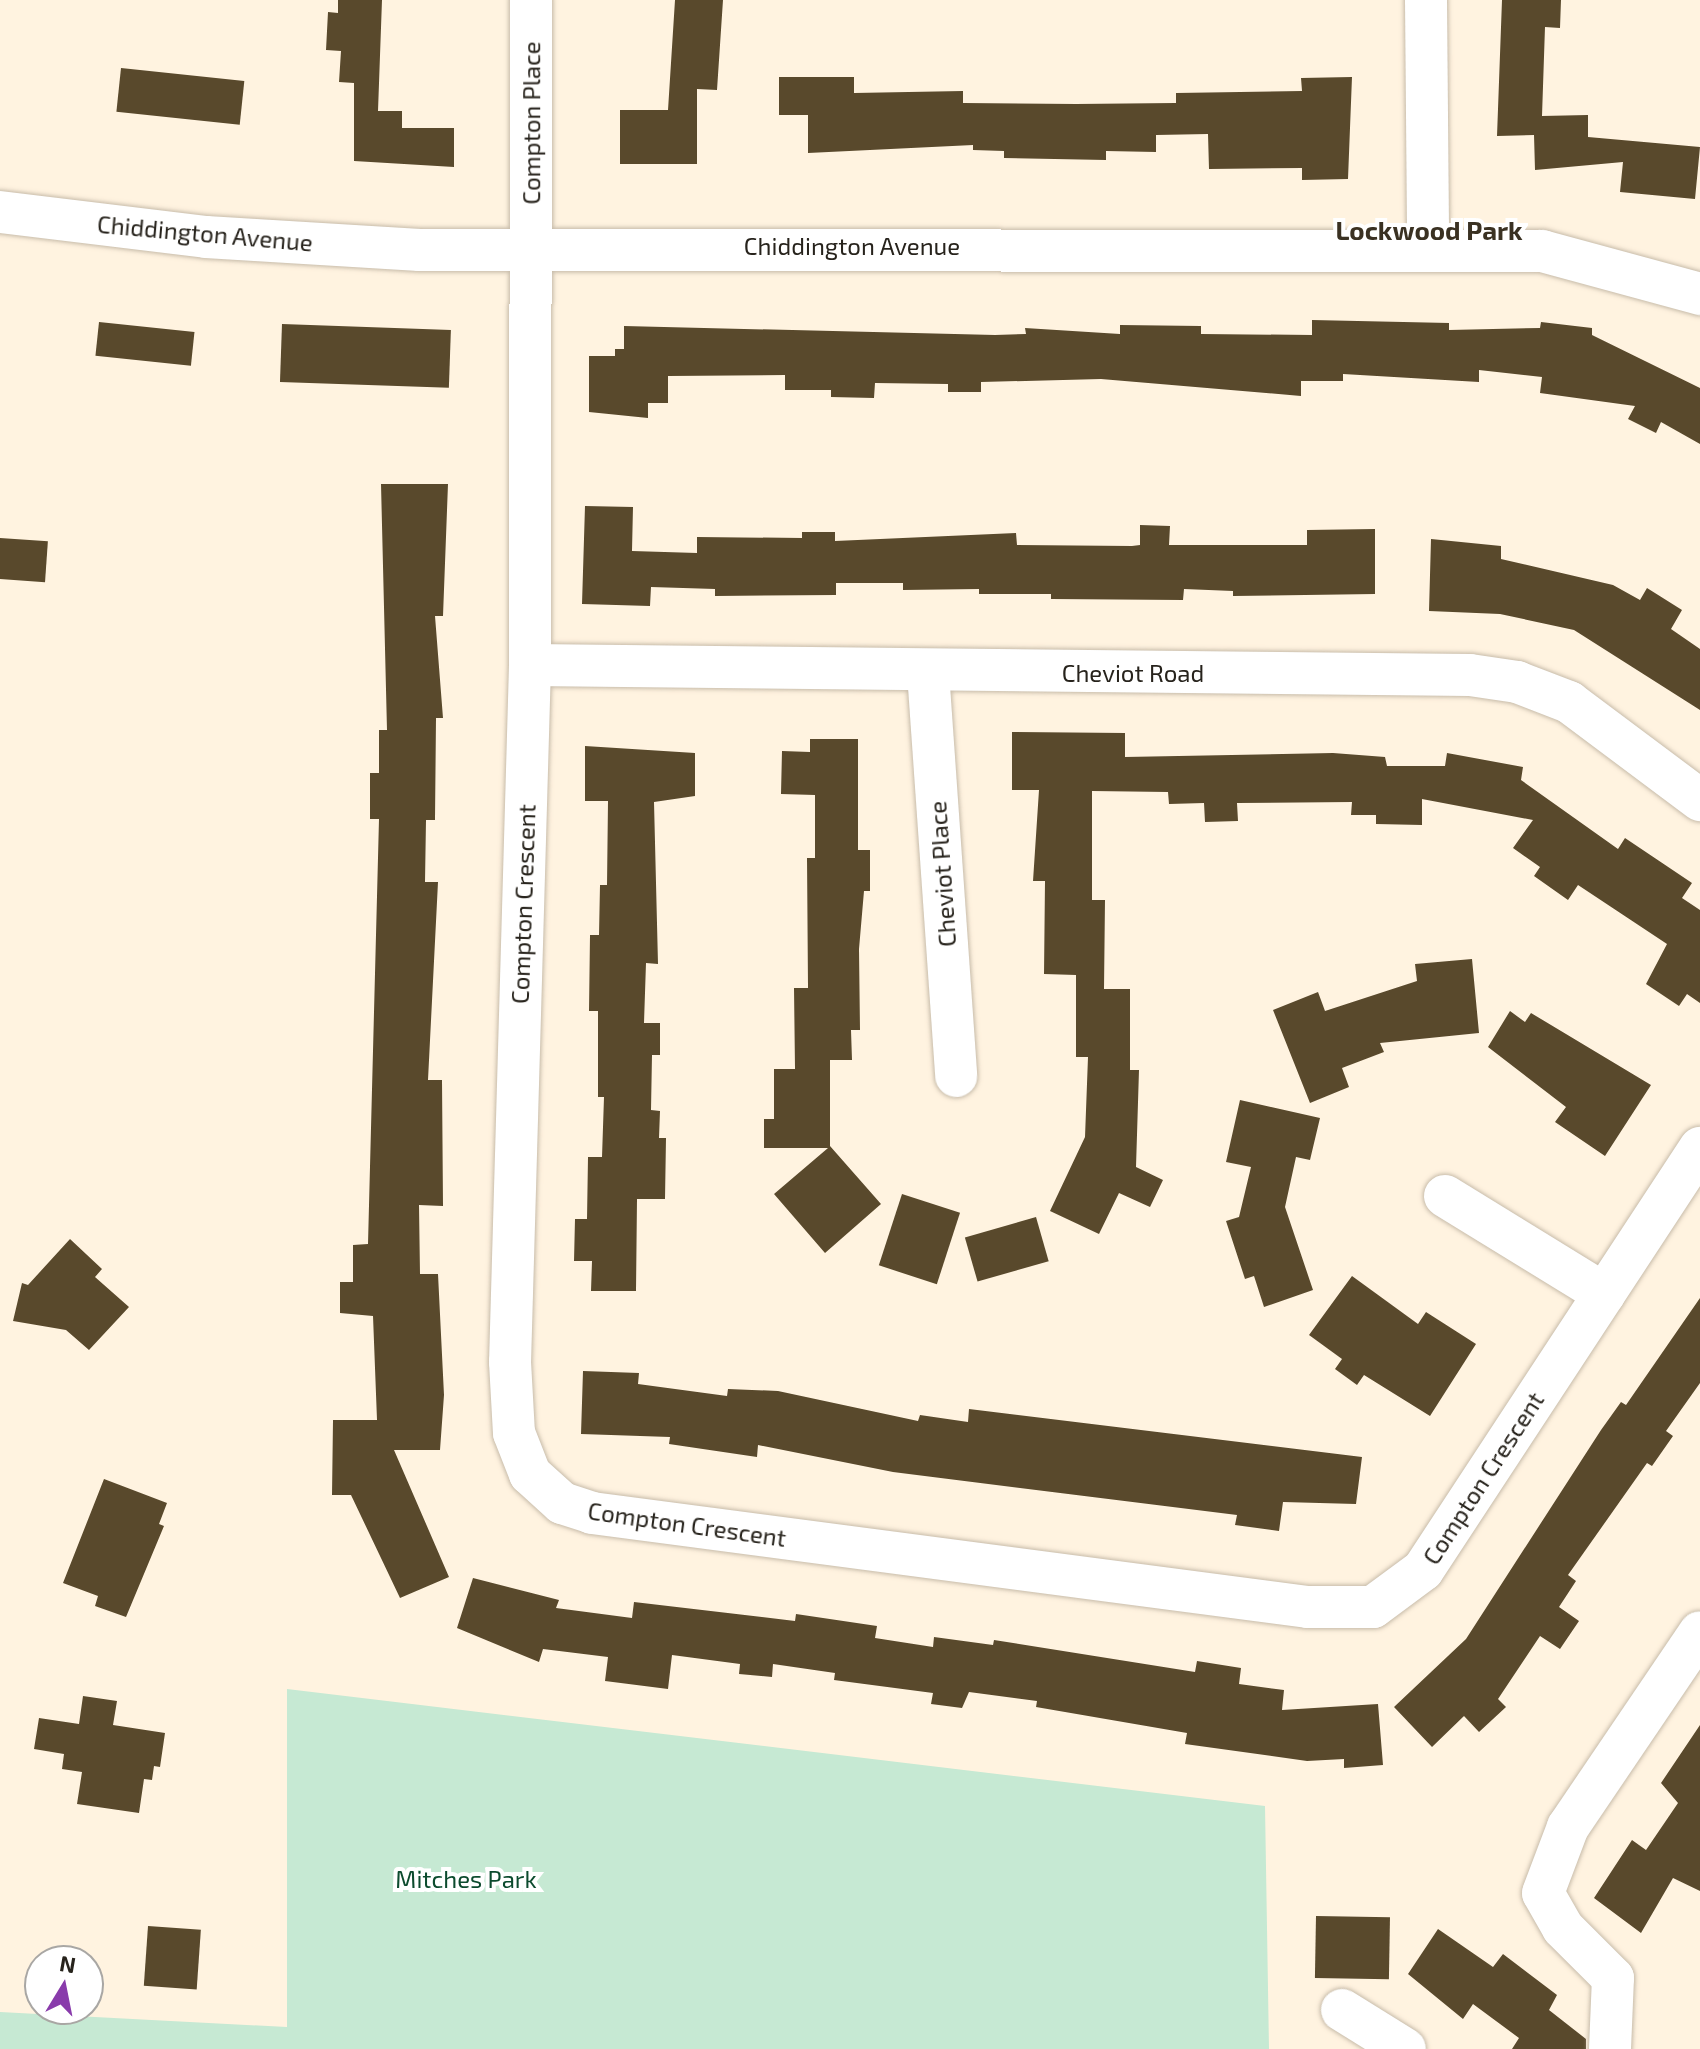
<!DOCTYPE html>
<html>
<head>
<meta charset="utf-8">
<style>
  body { margin:0 }
  #map { position:relative; width:1700px; height:2049px; overflow:hidden; background:#fff3e0; font-family:"Exo 2",sans-serif }
  div>[style] { position:absolute }
  [style*='--x'] { left:calc(var(--x)*1px); top:calc(var(--y)*1px); width:calc(var(--w)*1px); rotate:calc(var(--a)*1deg) }
  .green>* { inset:0; background:#c6e9d3 }
  .building>* { inset:0; background:#59492c; transform-origin:0 0 }
  .roads { filter:drop-shadow(0 0 2px #c8bcaa) drop-shadow(0 0 2px #c8bcaa) }
  .minor>* { height:42px; margin:-21px; padding:0 21px; transform-origin:21px; border-radius:21px; background:#fff }
  span { translate:-50% -50%; white-space:nowrap; text-align:center; line-height:1.15; -webkit-text-stroke:8px #fff; paint-order:stroke }
  .street-label { font-size:24px; color:#27231c }
  .park-label { font-size:24px; color:#0c4b2e }
  .neighbourhood-label { font-size:26px; color:#3a3122; font-weight:700 }
  .north { position:absolute; left:24px; top:1945px; width:80px; height:80px; box-sizing:border-box; background:#fff; border:2px solid #a9a7a4; border-radius:50%; rotate:10deg; font-size:22px; font-weight:700; line-height:32px; text-align:center; color:#27231c }
  .north::after { content:''; display:block; margin:auto; width:28px; height:36px; background:#893bab; clip-path:polygon(50% 0,100% 100%,50% 72%,0 100%) }
</style>
</head>
<body>
<div id="map">
  <div class="green">
    <div style="clip-path:polygon(287px 1689px,1265px 1806px,1269px 2049px,0 2049px,0 2012px,287px 2027px)"></div>
  </div>
  <div class="building">
    <div style="clip-path:polygon(338px 0,382px 0,378px 111px,402px 111px,402px 128px,454px 128px,454px 167px,354px 161px,354px 83px,339px 82px,341px 51px,326px 50px,328px 12px,338px 13px)"></div>
    <div style="clip-path:polygon(675px 0,723px 0,717px 90px,697px 89px,697px 164px,620px 164px,620px 110px,668px 110px)"></div>
    <div style="clip-path:polygon(1502px 0,1561px 0,1560px 28px,1545px 27px,1542px 116px,1588px 115px,1588px 137px,1700px 147px,1695px 199px,1620px 192px,1623px 162px,1535px 170px,1534px 135px,1497px 136px)"></div>
    <div style="left:121px;top:68px;width:124px;height:44px;rotate:6deg"></div>
    <div style="clip-path:polygon(779px 77px,854px 77px,854px 93px,963px 91px,963px 103px,1076px 104px,1176px 103px,1176px 93px,1302px 91px,1301px 78px,1352px 77px,1348px 179px,1302px 180px,1302px 168px,1209px 169px,1208px 134px,1156px 135px,1156px 152px,1106px 151px,1106px 160px,1004px 158px,1004px 151px,973px 150px,973px 145px,808px 153px,808px 115px,779px 115px)"></div>
    <div style="clip-path:polygon(1312px 320px,1449px 323px,1449px 330px,1540px 328px,1541px 322px,1592px 328px,1592px 335px,1700px 388px,1700px 444px,1661px 422px,1656px 433px,1628px 419px,1635px 406px,1540px 393px,1542px 377px,1479px 370px,1479px 382px,1343px 374px,1343px 381px,1301px 381px,1301px 396px,1101px 379px,981px 382px,981px 392px,948px 392px,948px 384px,875px 383px,874px 398px,831px 397px,831px 390px,785px 390px,785px 375px,668px 376px,668px 403px,648px 403px,648px 418px,589px 412px,589px 356px,615px 356px,615px 349px,624px 349px,624px 326px,995px 335px,1026px 334px,1025px 328px,1120px 334px,1120px 325px,1201px 326px,1201px 334px,1312px 335px)"></div>
    <div style="left:99px;top:322px;width:96px;height:34px;rotate:6deg"></div>
    <div style="left:282px;top:324px;width:169px;height:58px;rotate:2deg"></div>
    <div style="clip-path:polygon(381px 484px,448px 484px,443px 616px,435px 616px,443px 718px,436px 718px,435px 820px,426px 820px,425px 882px,438px 882px,428px 1080px,442px 1080px,443px 1206px,419px 1205px,420px 1274px,438px 1274px,444px 1395px,440px 1450px,394px 1450px,449px 1577px,400px 1598px,351px 1495px,332px 1495px,333px 1420px,377px 1420px,373px 1316px,340px 1313px,340px 1282px,353px 1282px,353px 1245px,368px 1244px,379px 819px,370px 819px,370px 773px,379px 773px,379px 730px,387px 730px)"></div>
    <div style="clip-path:polygon(585px 506px,633px 507px,632px 551px,697px 553px,697px 537px,802px 538px,802px 532px,835px 532px,835px 541px,1016px 533px,1017px 545px,1132px 546px,1140px 545px,1140px 525px,1170px 526px,1169px 545px,1307px 545px,1307px 530px,1375px 529px,1375px 594px,1233px 596px,1233px 591px,1184px 589px,1183px 600px,1051px 599px,1051px 594px,979px 594px,979px 589px,903px 590px,903px 583px,836px 583px,836px 595px,715px 596px,715px 589px,651px 587px,650px 606px,582px 604px)"></div>
    <div style="left:0;top:538px;width:48px;height:41px;rotate:4deg"></div>
    <div style="clip-path:polygon(1431px 539px,1501px 546px,1501px 559px,1613px 585px,1640px 600px,1647px 588px,1682px 610px,1671px 629px,1700px 649px,1700px 710px,1574px 630px,1500px 614px,1429px 611px)"></div>
    <div style="clip-path:polygon(1012px 732px,1125px 733px,1125px 757px,1333px 753px,1385px 757px,1387px 766px,1445px 766px,1447px 753px,1523px 767px,1521px 780px,1618px 849px,1625px 838px,1692px 883px,1682px 898px,1700px 910px,1700px 1003px,1687px 994px,1679px 1006px,1646px 984px,1667px 944px,1578px 885px,1568px 900px,1534px 876px,1540px 867px,1513px 848px,1533px 820px,1422px 799px,1422px 825px,1376px 824px,1376px 815px,1351px 815px,1352px 802px,1237px 803px,1238px 821px,1205px 822px,1204px 803px,1169px 804px,1168px 792px,1092px 791px,1092px 900px,1105px 900px,1104px 989px,1130px 989px,1130px 1070px,1139px 1070px,1136px 1167px,1163px 1180px,1150px 1207px,1119px 1193px,1099px 1234px,1050px 1211px,1085px 1137px,1088px 1057px,1076px 1057px,1076px 975px,1044px 974px,1045px 881px,1033px 881px,1039px 790px,1012px 790px)"></div>
    <div style="clip-path:polygon(810px 739px,858px 739px,858px 850px,870px 850px,870px 891px,864px 891px,859px 949px,860px 1030px,851px 1030px,852px 1060px,830px 1060px,830px 1146px,881px 1204px,825px 1253px,774px 1194px,828px 1148px,764px 1148px,764px 1119px,774px 1119px,774px 1069px,795px 1069px,794px 988px,808px 988px,807px 858px,815px 858px,815px 795px,781px 794px,782px 751px,810px 752px)"></div>
    <div style="clip-path:polygon(585px 746px,695px 753px,695px 796px,654px 802px,658px 964px,646px 963px,644px 1023px,660px 1023px,660px 1055px,652px 1055px,651px 1110px,660px 1111px,659px 1138px,666px 1138px,665px 1199px,637px 1199px,636px 1291px,591px 1291px,592px 1261px,574px 1261px,575px 1219px,587px 1219px,588px 1157px,602px 1157px,604px 1097px,598px 1097px,598px 1011px,589px 1011px,590px 935px,599px 935px,600px 885px,607px 885px,608px 801px,585px 801px)"></div>
    <div style="clip-path:polygon(1472px 959px,1479px 1033px,1380px 1043px,1384px 1052px,1342px 1068px,1349px 1087px,1310px 1103px,1273px 1010px,1318px 992px,1325px 1011px,1417px 981px,1415px 964px)"></div>
    <div style="clip-path:polygon(1510px 1011px,1525px 1022px,1531px 1013px,1651px 1085px,1605px 1156px,1555px 1122px,1566px 1107px,1488px 1047px)"></div>
    <div style="clip-path:polygon(1240px 1100px,1320px 1118px,1310px 1160px,1296px 1157px,1285px 1207px,1313px 1290px,1264px 1307px,1254px 1276px,1245px 1279px,1226px 1221px,1239px 1217px,1251px 1167px,1226px 1162px)"></div>
    <div style="left:902px;top:1194px;width:61px;height:75px;rotate:18deg"></div>
    <div style="left:1036px;top:1217px;width:46px;height:74px;rotate:74deg"></div>
    <div style="clip-path:polygon(70px 1239px,102px 1269px,95px 1277px,129px 1307px,89px 1350px,66px 1330px,13px 1321px,22px 1283px,28px 1285px)"></div>
    <div style="clip-path:polygon(1352px 1276px,1418px 1324px,1426px 1312px,1476px 1344px,1430px 1416px,1364px 1375px,1357px 1385px,1335px 1369px,1342px 1359px,1309px 1335px)"></div>
    <div style="clip-path:polygon(1700px 1298px,1700px 1383px,1666px 1431px,1673px 1436px,1652px 1466px,1647px 1463px,1568px 1575px,1576px 1581px,1559px 1607px,1579px 1621px,1560px 1649px,1540px 1636px,1498px 1699px,1506px 1707px,1479px 1732px,1464px 1716px,1432px 1747px,1394px 1707px,1466px 1639px,1601px 1430px,1621px 1402px,1626px 1405px)"></div>
    <div style="clip-path:polygon(583px 1371px,639px 1373px,638px 1384px,727px 1396px,728px 1389px,778px 1391px,918px 1421px,920px 1415px,968px 1422px,969px 1409px,1362px 1457px,1356px 1504px,1283px 1502px,1279px 1531px,1235px 1525px,1237px 1515px,893px 1472px,758px 1445px,757px 1457px,669px 1444px,670px 1437px,581px 1434px)"></div>
    <div style="clip-path:polygon(104px 1479px,167px 1503px,159px 1524px,164px 1526px,126px 1617px,95px 1606px,98px 1596px,63px 1583px)"></div>
    <div style="clip-path:polygon(473px 1578px,559px 1600px,556px 1608px,632px 1618px,634px 1602px,795px 1621px,796px 1614px,877px 1626px,875px 1638px,933px 1647px,934px 1637px,993px 1645px,994px 1640px,1195px 1672px,1197px 1661px,1241px 1668px,1239px 1684px,1284px 1690px,1282px 1710px,1378px 1704px,1383px 1765px,1344px 1768px,1344px 1759px,1307px 1761px,1185px 1744px,1187px 1733px,1036px 1707px,1037px 1701px,969px 1692px,962px 1708px,931px 1704px,933px 1693px,834px 1680px,835px 1673px,773px 1664px,772px 1677px,739px 1674px,740px 1664px,672px 1655px,668px 1689px,605px 1681px,608px 1657px,543px 1649px,539px 1662px,457px 1628px)"></div>
    <div style="clip-path:polygon(83px 1696px,117px 1701px,113px 1725px,165px 1733px,160px 1767px,154px 1766px,152px 1780px,144px 1779px,139px 1813px,77px 1804px,82px 1772px,62px 1769px,64px 1754px,34px 1749px,39px 1718px,79px 1724px)"></div>
    <div style="clip-path:polygon(1700px 1725px,1700px 1891px,1673px 1878px,1641px 1933px,1594px 1898px,1632px 1840px,1646px 1850px,1678px 1803px,1661px 1783px)"></div>
    <div style="left:1316px;top:1916px;width:74px;height:62px;rotate:1deg"></div>
    <div style="left:148px;top:1926px;width:53px;height:60px;rotate:4deg"></div>
    <div style="clip-path:polygon(1438px 1929px,1493px 1967px,1503px 1954px,1557px 1995px,1549px 2010px,1586px 2039px,1586px 2049px,1512px 2049px,1519px 2038px,1473px 2004px,1463px 2019px,1408px 1974px)"></div>
  </div>
  <div class="roads">
    <div class="minor">
      <div style="--x:531;--y:0;--w:665;--a:90.09"></div>
      <div style="--x:530;--y:665;--w:697;--a:91.64"></div>
      <div style="--x:510;--y:1362;--w:71;--a:86.8"></div>
      <div style="--x:514;--y:1433;--w:44;--a:68.7"></div>
      <div style="--x:530;--y:1474;--w:43;--a:42.2"></div>
      <div style="--x:562;--y:1503;--w:32;--a:18"></div>
      <div style="--x:592;--y:1513;--w:722;--a:7.48"></div>
      <div style="--x:1308;--y:1607;--w:65;--a:0"></div>
      <div style="--x:1373;--y:1607;--w:62;--a:-36.5"></div>
      <div style="--x:1423;--y:1570;--w:505;--a:-56.72"></div>
      <div style="--x:1426;--y:0;--w:246;--a:89.5"></div>
      <div style="--x:0;--y:212;--w:208;--a:6.9"></div>
      <div style="--x:206;--y:237;--w:214;--a:3.5"></div>
      <div style="--x:420;--y:250;--w:1122;--a:0.05"></div>
      <div style="--x:1542;--y:251;--w:164;--a:15.2"></div>
      <div style="--x:530;--y:665;--w:940;--a:0.61"></div>
      <div style="--x:1470;--y:675;--w:48;--a:8.5"></div>
      <div style="--x:1517;--y:682;--w:56;--a:21"></div>
      <div style="--x:1569;--y:702;--w:164;--a:36.8"></div>
      <div style="--x:928;--y:672;--w:405;--a:86"></div>
      <div style="--x:1445;--y:1196;--w:187;--a:31.6"></div>
      <div style="--x:1342;--y:2010;--w:74;--a:31.8"></div>
      <div style="--x:1610;--y:2049;--w:71;--a:-87.6"></div>
      <div style="--x:1613;--y:1978;--w:71;--a:-135"></div>
      <div style="--x:1563;--y:1928;--w:40;--a:-119.7"></div>
      <div style="--x:1543;--y:1893;--w:71;--a:-69.3"></div>
      <div style="--x:1568;--y:1827;--w:235;--a:-55.9"></div>
    </div>
  </div>
  <div class="street-label">
    <span style="left:531px;top:123px;rotate:-90deg">Compton Place</span>
    <span style="left:205px;top:233px;rotate:5deg">Chiddington Avenue</span>
    <span style="left:852px;top:246px">Chiddington Avenue</span>
    <span style="left:1133px;top:673px">Cheviot Road</span>
    <span style="left:942px;top:874px;rotate:-94deg">Cheviot Place</span>
    <span style="left:523px;top:904px;rotate:-88deg">Compton Crescent</span>
    <span style="left:1483px;top:1478px;rotate:-57deg">Compton Crescent</span>
    <span style="left:687px;top:1524px;rotate:8deg">Compton Crescent</span>
  </div>
  <div class="park-label">
    <span style="left:466px;top:1879px">Mitches Park</span>
  </div>
  <div class="neighbourhood-label">
    <span style="left:1429px;top:230px">Lockwood Park</span>
  </div>
  <div class="north">N</div>
</div>
</body>
</html>
